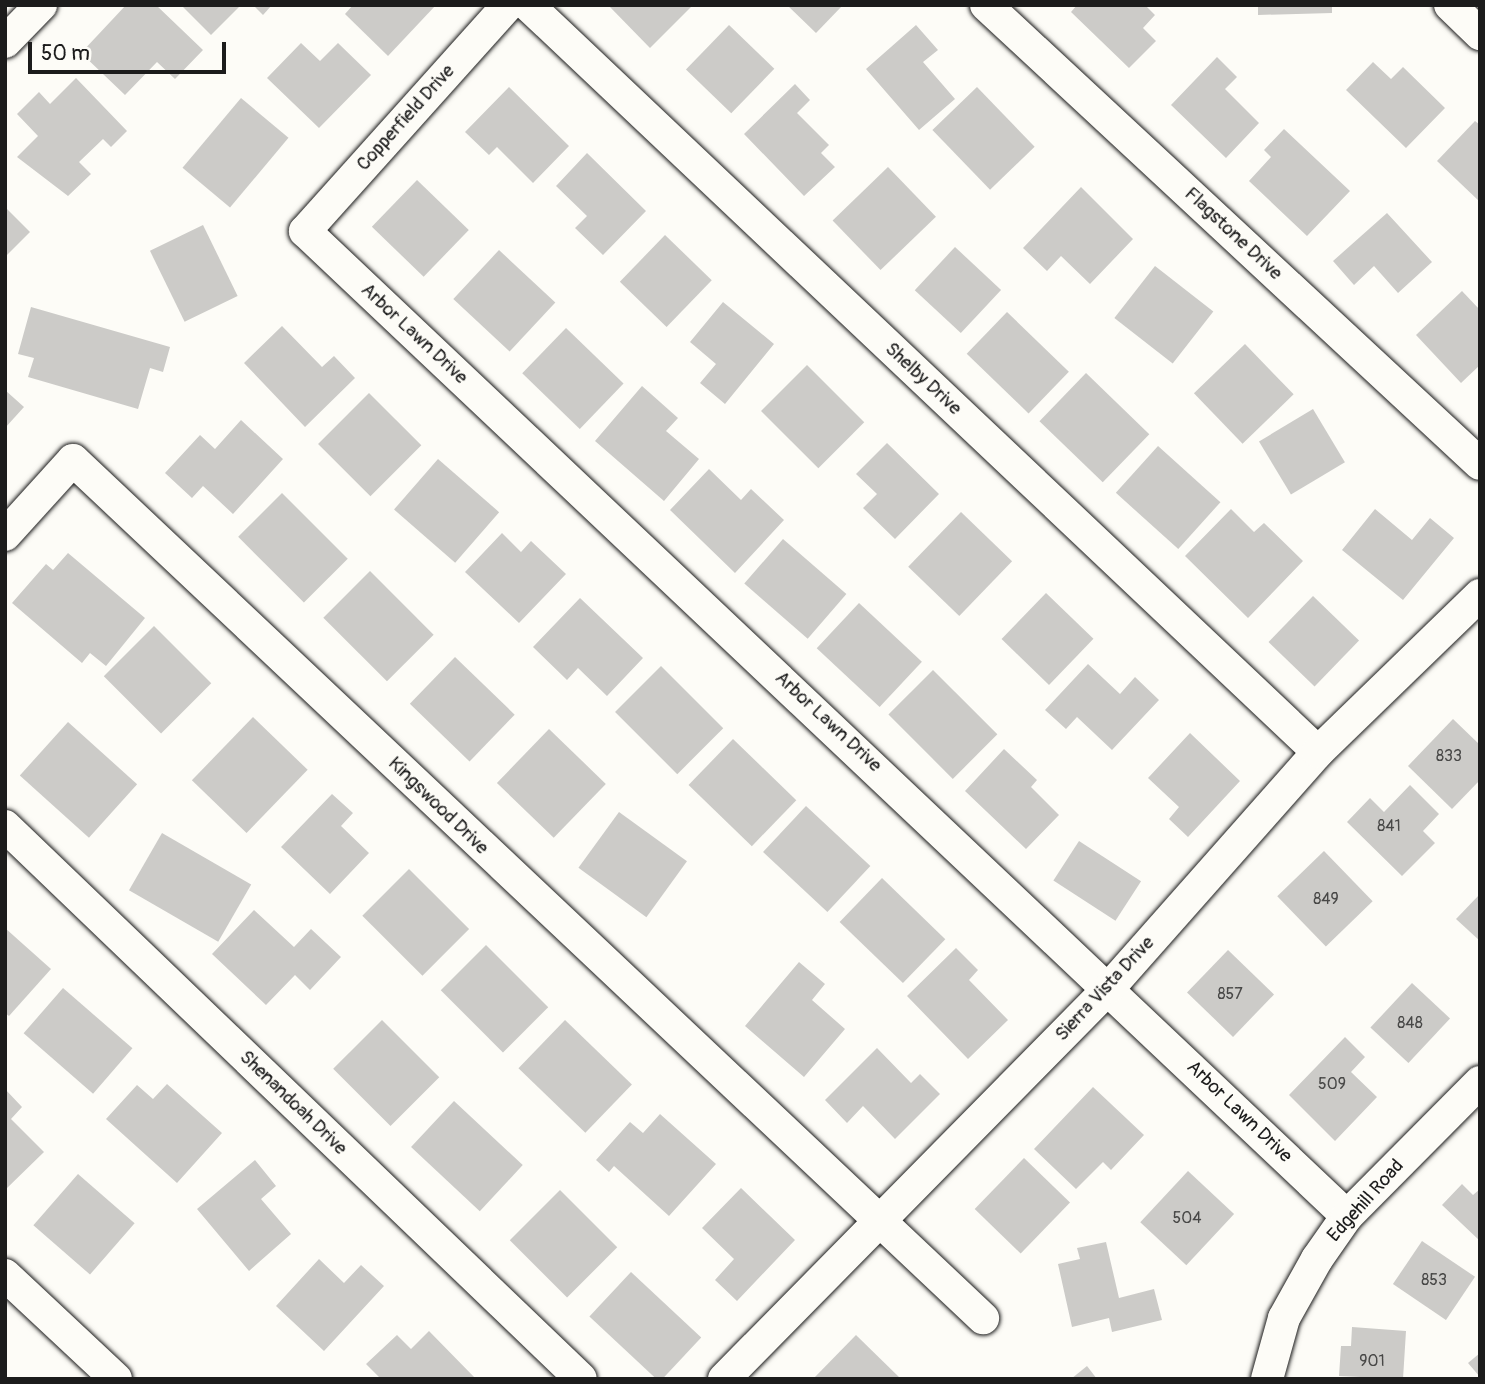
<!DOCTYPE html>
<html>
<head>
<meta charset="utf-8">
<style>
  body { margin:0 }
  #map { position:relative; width:1485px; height:1384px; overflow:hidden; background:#fdfcf7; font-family:Pangolin,sans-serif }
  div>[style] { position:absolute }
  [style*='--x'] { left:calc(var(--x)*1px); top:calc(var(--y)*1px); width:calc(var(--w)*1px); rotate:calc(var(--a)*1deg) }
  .building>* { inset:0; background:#cccbc8; transform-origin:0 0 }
  .roads { filter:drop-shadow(0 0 2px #1c1c1c) drop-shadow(0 0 2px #1c1c1c) }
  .minor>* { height:32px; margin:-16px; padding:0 16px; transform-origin:16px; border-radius:16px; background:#fdfcf7 }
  span { translate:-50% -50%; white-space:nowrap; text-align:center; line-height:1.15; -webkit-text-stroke:5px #fdfcf7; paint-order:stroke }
  .number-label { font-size:16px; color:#484847 }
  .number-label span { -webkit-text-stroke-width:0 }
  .street-label { font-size:19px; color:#1c1c1c }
  .frame { position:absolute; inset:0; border:7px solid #1c1c1c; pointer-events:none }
  .scale { position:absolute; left:28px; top:42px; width:198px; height:32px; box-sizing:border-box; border:4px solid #1c1c1c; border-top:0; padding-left:9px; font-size:21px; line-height:24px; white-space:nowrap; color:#1c1c1c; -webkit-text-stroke:5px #fdfcf7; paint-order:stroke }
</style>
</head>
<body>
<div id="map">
  <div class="building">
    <div style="clip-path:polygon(126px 5px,156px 5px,203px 50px,175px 79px,157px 62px,125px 95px,81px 53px)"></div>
    <div style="clip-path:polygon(181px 5px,241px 5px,211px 35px)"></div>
    <div style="clip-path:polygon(253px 5px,272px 5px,263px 15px)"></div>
    <div style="clip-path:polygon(353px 5px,436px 5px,388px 56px,345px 14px)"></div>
    <div style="clip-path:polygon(608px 5px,693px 5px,650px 48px)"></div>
    <div style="clip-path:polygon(787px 5px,843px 5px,816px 33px)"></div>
    <div style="clip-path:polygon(1077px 5px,1145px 5px,1155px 15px,1143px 28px,1156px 41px,1129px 68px,1071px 12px)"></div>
    <div style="clip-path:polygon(1258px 5px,1332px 5px,1332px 13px,1258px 15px)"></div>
    <div style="left:729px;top:25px;width:63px;height:62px;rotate:44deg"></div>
    <div style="clip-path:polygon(916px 25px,938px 50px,923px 62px,955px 99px,919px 130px,866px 69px)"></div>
    <div style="clip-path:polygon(301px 43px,320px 61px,338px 43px,371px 75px,319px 128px,267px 78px)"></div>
    <div style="clip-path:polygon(1217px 57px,1237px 77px,1225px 89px,1259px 123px,1226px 158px,1171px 105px)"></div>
    <div style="clip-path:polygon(1373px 62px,1391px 79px,1403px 67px,1445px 108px,1406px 148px,1346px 90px)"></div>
    <div style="clip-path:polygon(76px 78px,127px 131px,111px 147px,103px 139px,79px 162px,91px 174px,68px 196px,17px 157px,38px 136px,17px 114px,39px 92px,50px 104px)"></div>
    <div style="clip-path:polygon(795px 84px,810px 100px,797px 113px,829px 145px,821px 153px,835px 167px,804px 196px,744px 134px)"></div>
    <div style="clip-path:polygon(509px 87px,569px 146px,533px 183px,497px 147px,489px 155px,465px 132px)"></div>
    <div style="left:977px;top:87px;width:83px;height:62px;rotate:46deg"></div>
    <div style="left:241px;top:98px;width:62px;height:91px;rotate:40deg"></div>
    <div style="clip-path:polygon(1475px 121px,1480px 125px,1480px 202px,1437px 161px)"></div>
    <div style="clip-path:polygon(1284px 129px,1350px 191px,1307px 236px,1249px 181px,1271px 157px,1264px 150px)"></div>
    <div style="clip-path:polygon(587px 153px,646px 211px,603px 255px,575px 228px,587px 216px,556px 186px)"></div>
    <div style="left:888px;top:167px;width:69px;height:77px;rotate:46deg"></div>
    <div style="left:417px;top:180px;width:72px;height:65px;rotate:44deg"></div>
    <div style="clip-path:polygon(1081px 187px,1133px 239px,1090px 284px,1061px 256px,1047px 271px,1023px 248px)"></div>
    <div style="clip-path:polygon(5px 207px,30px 232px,5px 257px)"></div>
    <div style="clip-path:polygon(1387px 213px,1432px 262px,1398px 293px,1374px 266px,1354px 285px,1333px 261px)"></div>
    <div style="left:203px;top:225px;width:79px;height:59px;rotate:64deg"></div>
    <div style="left:665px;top:235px;width:65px;height:65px;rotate:44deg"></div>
    <div style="left:955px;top:247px;width:63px;height:59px;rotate:43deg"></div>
    <div style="left:499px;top:250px;width:77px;height:67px;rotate:43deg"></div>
    <div style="left:1155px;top:266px;width:74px;height:66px;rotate:38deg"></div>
    <div style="clip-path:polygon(1462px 291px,1480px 310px,1480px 365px,1461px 383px,1416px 335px)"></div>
    <div style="clip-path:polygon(723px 302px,774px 344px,725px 404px,700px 383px,716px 364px,690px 342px)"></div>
    <div style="clip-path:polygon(31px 307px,170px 347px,163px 372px,150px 368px,138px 409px,28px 377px,34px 358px,18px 354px)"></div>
    <div style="left:1007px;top:312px;width:86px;height:58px;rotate:44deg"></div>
    <div style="clip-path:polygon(282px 326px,322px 367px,334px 356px,355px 378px,305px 427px,244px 363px)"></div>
    <div style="left:566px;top:328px;width:80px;height:63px;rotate:44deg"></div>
    <div style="left:1245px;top:344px;width:70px;height:71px;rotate:46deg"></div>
    <div style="left:807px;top:365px;width:81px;height:65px;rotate:45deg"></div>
    <div style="left:1086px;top:373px;width:88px;height:67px;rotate:44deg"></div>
    <div style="clip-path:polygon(642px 386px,678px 418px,666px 431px,699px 459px,664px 501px,595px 441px)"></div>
    <div style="clip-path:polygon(5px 390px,24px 407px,5px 428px)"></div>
    <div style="left:369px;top:393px;width:74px;height:72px;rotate:45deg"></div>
    <div style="left:1313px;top:409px;width:62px;height:63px;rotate:59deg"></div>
    <div style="clip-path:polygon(241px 420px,283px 459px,233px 514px,203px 486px,192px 498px,165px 473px,200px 435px,215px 449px)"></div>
    <div style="clip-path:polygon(887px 443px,939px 494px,895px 539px,863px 508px,877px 494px,856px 474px)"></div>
    <div style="left:1158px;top:446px;width:84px;height:63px;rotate:42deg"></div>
    <div style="left:438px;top:459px;width:81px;height:67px;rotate:41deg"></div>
    <div style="clip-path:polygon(709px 469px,741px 500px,751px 489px,784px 520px,735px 573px,670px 510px)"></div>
    <div style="left:282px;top:493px;width:93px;height:62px;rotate:45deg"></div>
    <div style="clip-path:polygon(1231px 509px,1254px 532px,1264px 523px,1303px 561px,1248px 618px,1185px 556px)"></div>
    <div style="clip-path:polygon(1375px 509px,1412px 540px,1430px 518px,1454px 538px,1403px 600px,1342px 550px)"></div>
    <div style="left:961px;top:512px;width:71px;height:76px;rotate:44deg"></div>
    <div style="clip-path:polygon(502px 533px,521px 552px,531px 541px,566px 574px,519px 623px,465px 572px)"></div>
    <div style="left:783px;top:539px;width:84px;height:59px;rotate:41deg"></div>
    <div style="clip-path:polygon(68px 553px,145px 618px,106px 666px,90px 653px,82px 663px,12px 603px,46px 564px,53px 570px)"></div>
    <div style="left:370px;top:571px;width:90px;height:66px;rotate:45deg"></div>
    <div style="left:1046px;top:593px;width:66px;height:64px;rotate:44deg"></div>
    <div style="left:1313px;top:596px;width:64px;height:64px;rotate:44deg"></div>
    <div style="clip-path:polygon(580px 598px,643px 658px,607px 696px,578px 668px,567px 680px,533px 647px)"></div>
    <div style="left:859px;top:603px;width:86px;height:62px;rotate:43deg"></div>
    <div style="left:154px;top:626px;width:81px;height:71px;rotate:45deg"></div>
    <div style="left:455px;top:657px;width:83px;height:65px;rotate:44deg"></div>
    <div style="clip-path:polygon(1088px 664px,1120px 694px,1135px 677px,1159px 700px,1112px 750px,1077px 717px,1066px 729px,1045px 710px)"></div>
    <div style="left:661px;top:666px;width:88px;height:65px;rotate:45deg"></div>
    <div style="left:933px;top:670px;width:91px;height:63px;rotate:45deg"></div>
    <div style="left:253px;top:717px;width:76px;height:88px;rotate:44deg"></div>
    <div style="clip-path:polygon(1453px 719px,1480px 745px,1480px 780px,1452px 809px,1408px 766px)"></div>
    <div style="left:68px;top:722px;width:93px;height:72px;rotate:42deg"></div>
    <div style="left:549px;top:729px;width:79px;height:75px;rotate:44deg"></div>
    <div style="clip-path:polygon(1190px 733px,1240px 781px,1188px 837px,1169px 819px,1179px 807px,1148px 778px)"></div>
    <div style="left:733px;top:739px;width:88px;height:64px;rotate:44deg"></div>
    <div style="clip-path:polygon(1004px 749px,1037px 780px,1031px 787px,1059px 815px,1026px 849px,965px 791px)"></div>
    <div style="clip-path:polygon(1410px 785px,1439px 814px,1423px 831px,1435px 843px,1402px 876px,1347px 822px,1370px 798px,1384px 812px)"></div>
    <div style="clip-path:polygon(332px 794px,353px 813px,341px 826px,369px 853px,330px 894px,281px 847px)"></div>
    <div style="left:806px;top:806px;width:88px;height:63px;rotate:43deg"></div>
    <div style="left:619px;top:812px;width:84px;height:69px;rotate:36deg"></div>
    <div style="left:162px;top:833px;width:103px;height:66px;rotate:30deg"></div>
    <div style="left:1079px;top:841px;width:74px;height:47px;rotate:33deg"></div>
    <div style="left:1324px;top:851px;width:70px;height:65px;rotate:46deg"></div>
    <div style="left:409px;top:869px;width:85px;height:66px;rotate:45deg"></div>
    <div style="left:882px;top:878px;width:88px;height:61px;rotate:44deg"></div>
    <div style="clip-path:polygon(1480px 894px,1480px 941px,1456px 919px)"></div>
    <div style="clip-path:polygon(254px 910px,294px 947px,311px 929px,341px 957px,310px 990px,295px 975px,266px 1005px,212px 954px)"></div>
    <div style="clip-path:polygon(5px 928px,51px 969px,9px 1016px,5px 1013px)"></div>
    <div style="left:486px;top:945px;width:88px;height:64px;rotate:45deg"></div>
    <div style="clip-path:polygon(956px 948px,978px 970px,969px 980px,1008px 1020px,968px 1059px,907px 996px)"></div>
    <div style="left:1228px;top:950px;width:64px;height:59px;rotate:44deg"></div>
    <div style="clip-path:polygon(799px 962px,825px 984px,812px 1000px,845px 1029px,804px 1077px,745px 1026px)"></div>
    <div style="left:1412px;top:983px;width:52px;height:61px;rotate:43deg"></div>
    <div style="left:63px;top:988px;width:92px;height:60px;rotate:41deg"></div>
    <div style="left:382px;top:1020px;width:81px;height:69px;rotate:45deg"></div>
    <div style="left:565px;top:1020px;width:93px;height:67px;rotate:44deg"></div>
    <div style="clip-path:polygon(1345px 1037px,1365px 1057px,1351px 1072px,1377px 1097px,1335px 1141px,1289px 1095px)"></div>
    <div style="clip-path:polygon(877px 1048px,911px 1083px,920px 1074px,940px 1094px,895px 1139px,863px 1106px,847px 1123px,825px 1100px)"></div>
    <div style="clip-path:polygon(167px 1084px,222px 1133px,177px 1183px,106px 1119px,137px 1085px,153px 1099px)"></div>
    <div style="clip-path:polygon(1093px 1087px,1144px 1135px,1111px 1170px,1103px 1162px,1076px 1189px,1034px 1149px)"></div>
    <div style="clip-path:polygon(5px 1089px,22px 1107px,11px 1119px,44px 1152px,5px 1190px)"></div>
    <div style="left:454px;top:1101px;width:94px;height:63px;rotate:43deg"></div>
    <div style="clip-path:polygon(660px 1114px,716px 1164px,669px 1216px,614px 1166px,609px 1172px,596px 1160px,630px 1122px,643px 1133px)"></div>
    <div style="left:1024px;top:1158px;width:64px;height:71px;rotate:44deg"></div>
    <div style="clip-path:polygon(255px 1160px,276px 1186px,261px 1199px,291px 1234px,249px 1271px,197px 1209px)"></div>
    <div style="left:1188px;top:1171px;width:63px;height:70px;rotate:43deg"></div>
    <div style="left:78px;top:1174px;width:75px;height:68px;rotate:41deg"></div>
    <div style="clip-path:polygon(1462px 1184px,1473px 1195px,1480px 1189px,1480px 1241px,1442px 1205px)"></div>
    <div style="clip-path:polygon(741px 1188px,795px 1240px,737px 1301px,715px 1280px,734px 1259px,702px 1228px)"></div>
    <div style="left:560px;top:1190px;width:81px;height:71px;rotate:45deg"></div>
    <div style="left:1422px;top:1241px;width:64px;height:52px;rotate:34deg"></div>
    <div style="clip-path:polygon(1106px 1242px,1119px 1298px,1154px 1289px,1162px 1320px,1112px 1332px,1109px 1318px,1072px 1327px,1058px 1264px,1080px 1259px,1077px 1248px)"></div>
    <div style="clip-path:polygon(319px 1259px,344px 1283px,361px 1265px,384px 1286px,324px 1351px,276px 1306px)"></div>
    <div style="left:631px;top:1272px;width:96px;height:61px;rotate:43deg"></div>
    <div style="clip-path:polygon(1352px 1327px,1406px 1331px,1403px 1379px,1339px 1376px,1341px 1346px,1351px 1346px)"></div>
    <div style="clip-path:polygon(429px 1331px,476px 1379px,381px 1379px,366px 1364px,397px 1335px,411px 1349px)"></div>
    <div style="clip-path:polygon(856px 1335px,901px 1379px,813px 1379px)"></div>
    <div style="clip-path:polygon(1480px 1353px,1480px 1377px,1468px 1363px)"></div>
    <div style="clip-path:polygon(1087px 1366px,1097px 1379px,1071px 1379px)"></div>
  </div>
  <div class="roads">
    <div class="minor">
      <div style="--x:508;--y:5;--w:304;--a:131.9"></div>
      <div style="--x:305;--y:231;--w:1434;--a:43.39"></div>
      <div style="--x:528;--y:5;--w:1087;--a:43.4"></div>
      <div style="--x:986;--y:5;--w:674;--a:42.9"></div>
      <div style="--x:1450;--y:5;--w:42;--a:44"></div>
      <div style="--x:5;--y:42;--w:52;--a:-45.8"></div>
      <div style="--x:5;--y:535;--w:101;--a:-47.8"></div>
      <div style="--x:73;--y:460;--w:1251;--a:43.32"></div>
      <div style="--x:5;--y:826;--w:798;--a:43.83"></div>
      <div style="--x:5;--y:1275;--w:152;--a:43.1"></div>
      <div style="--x:724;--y:1379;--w:550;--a:-45.44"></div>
      <div style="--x:1110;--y:987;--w:314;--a:-48.5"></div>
      <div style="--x:1318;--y:752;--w:226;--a:-44.1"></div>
      <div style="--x:1267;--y:1379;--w:63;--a:-74.4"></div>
      <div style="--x:1284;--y:1318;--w:68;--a:-60.8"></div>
      <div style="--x:1317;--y:1259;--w:52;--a:-55.1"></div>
      <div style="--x:1347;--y:1216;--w:189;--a:-45.2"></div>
    </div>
  </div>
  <div class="number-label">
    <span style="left:1449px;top:756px">833</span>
    <span style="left:1389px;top:826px">841</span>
    <span style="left:1326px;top:899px">849</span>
    <span style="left:1230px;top:994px">857</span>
    <span style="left:1410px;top:1023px">848</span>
    <span style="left:1332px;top:1084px">509</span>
    <span style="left:1187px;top:1218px">504</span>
    <span style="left:1434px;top:1280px">853</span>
    <span style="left:1372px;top:1361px">901</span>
  </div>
  <div class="street-label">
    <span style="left:406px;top:118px;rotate:-48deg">Copperfield Drive</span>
    <span style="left:1233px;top:234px;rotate:43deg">Flagstone Drive</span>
    <span style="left:414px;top:334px;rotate:43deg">Arbor Lawn Drive</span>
    <span style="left:923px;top:379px;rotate:43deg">Shelby Drive</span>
    <span style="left:828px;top:722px;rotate:43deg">Arbor Lawn Drive</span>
    <span style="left:438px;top:806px;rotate:44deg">Kingswood Drive</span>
    <span style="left:1105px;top:989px;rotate:-47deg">Sierra Vista Drive</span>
    <span style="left:293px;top:1103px;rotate:44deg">Shenandoah Drive</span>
    <span style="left:1239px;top:1112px;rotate:44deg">Arbor Lawn Drive</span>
    <span style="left:1366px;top:1201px;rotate:-48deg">Edgehill Road</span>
  </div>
  <div class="frame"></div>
  <div class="scale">50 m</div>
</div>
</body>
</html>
